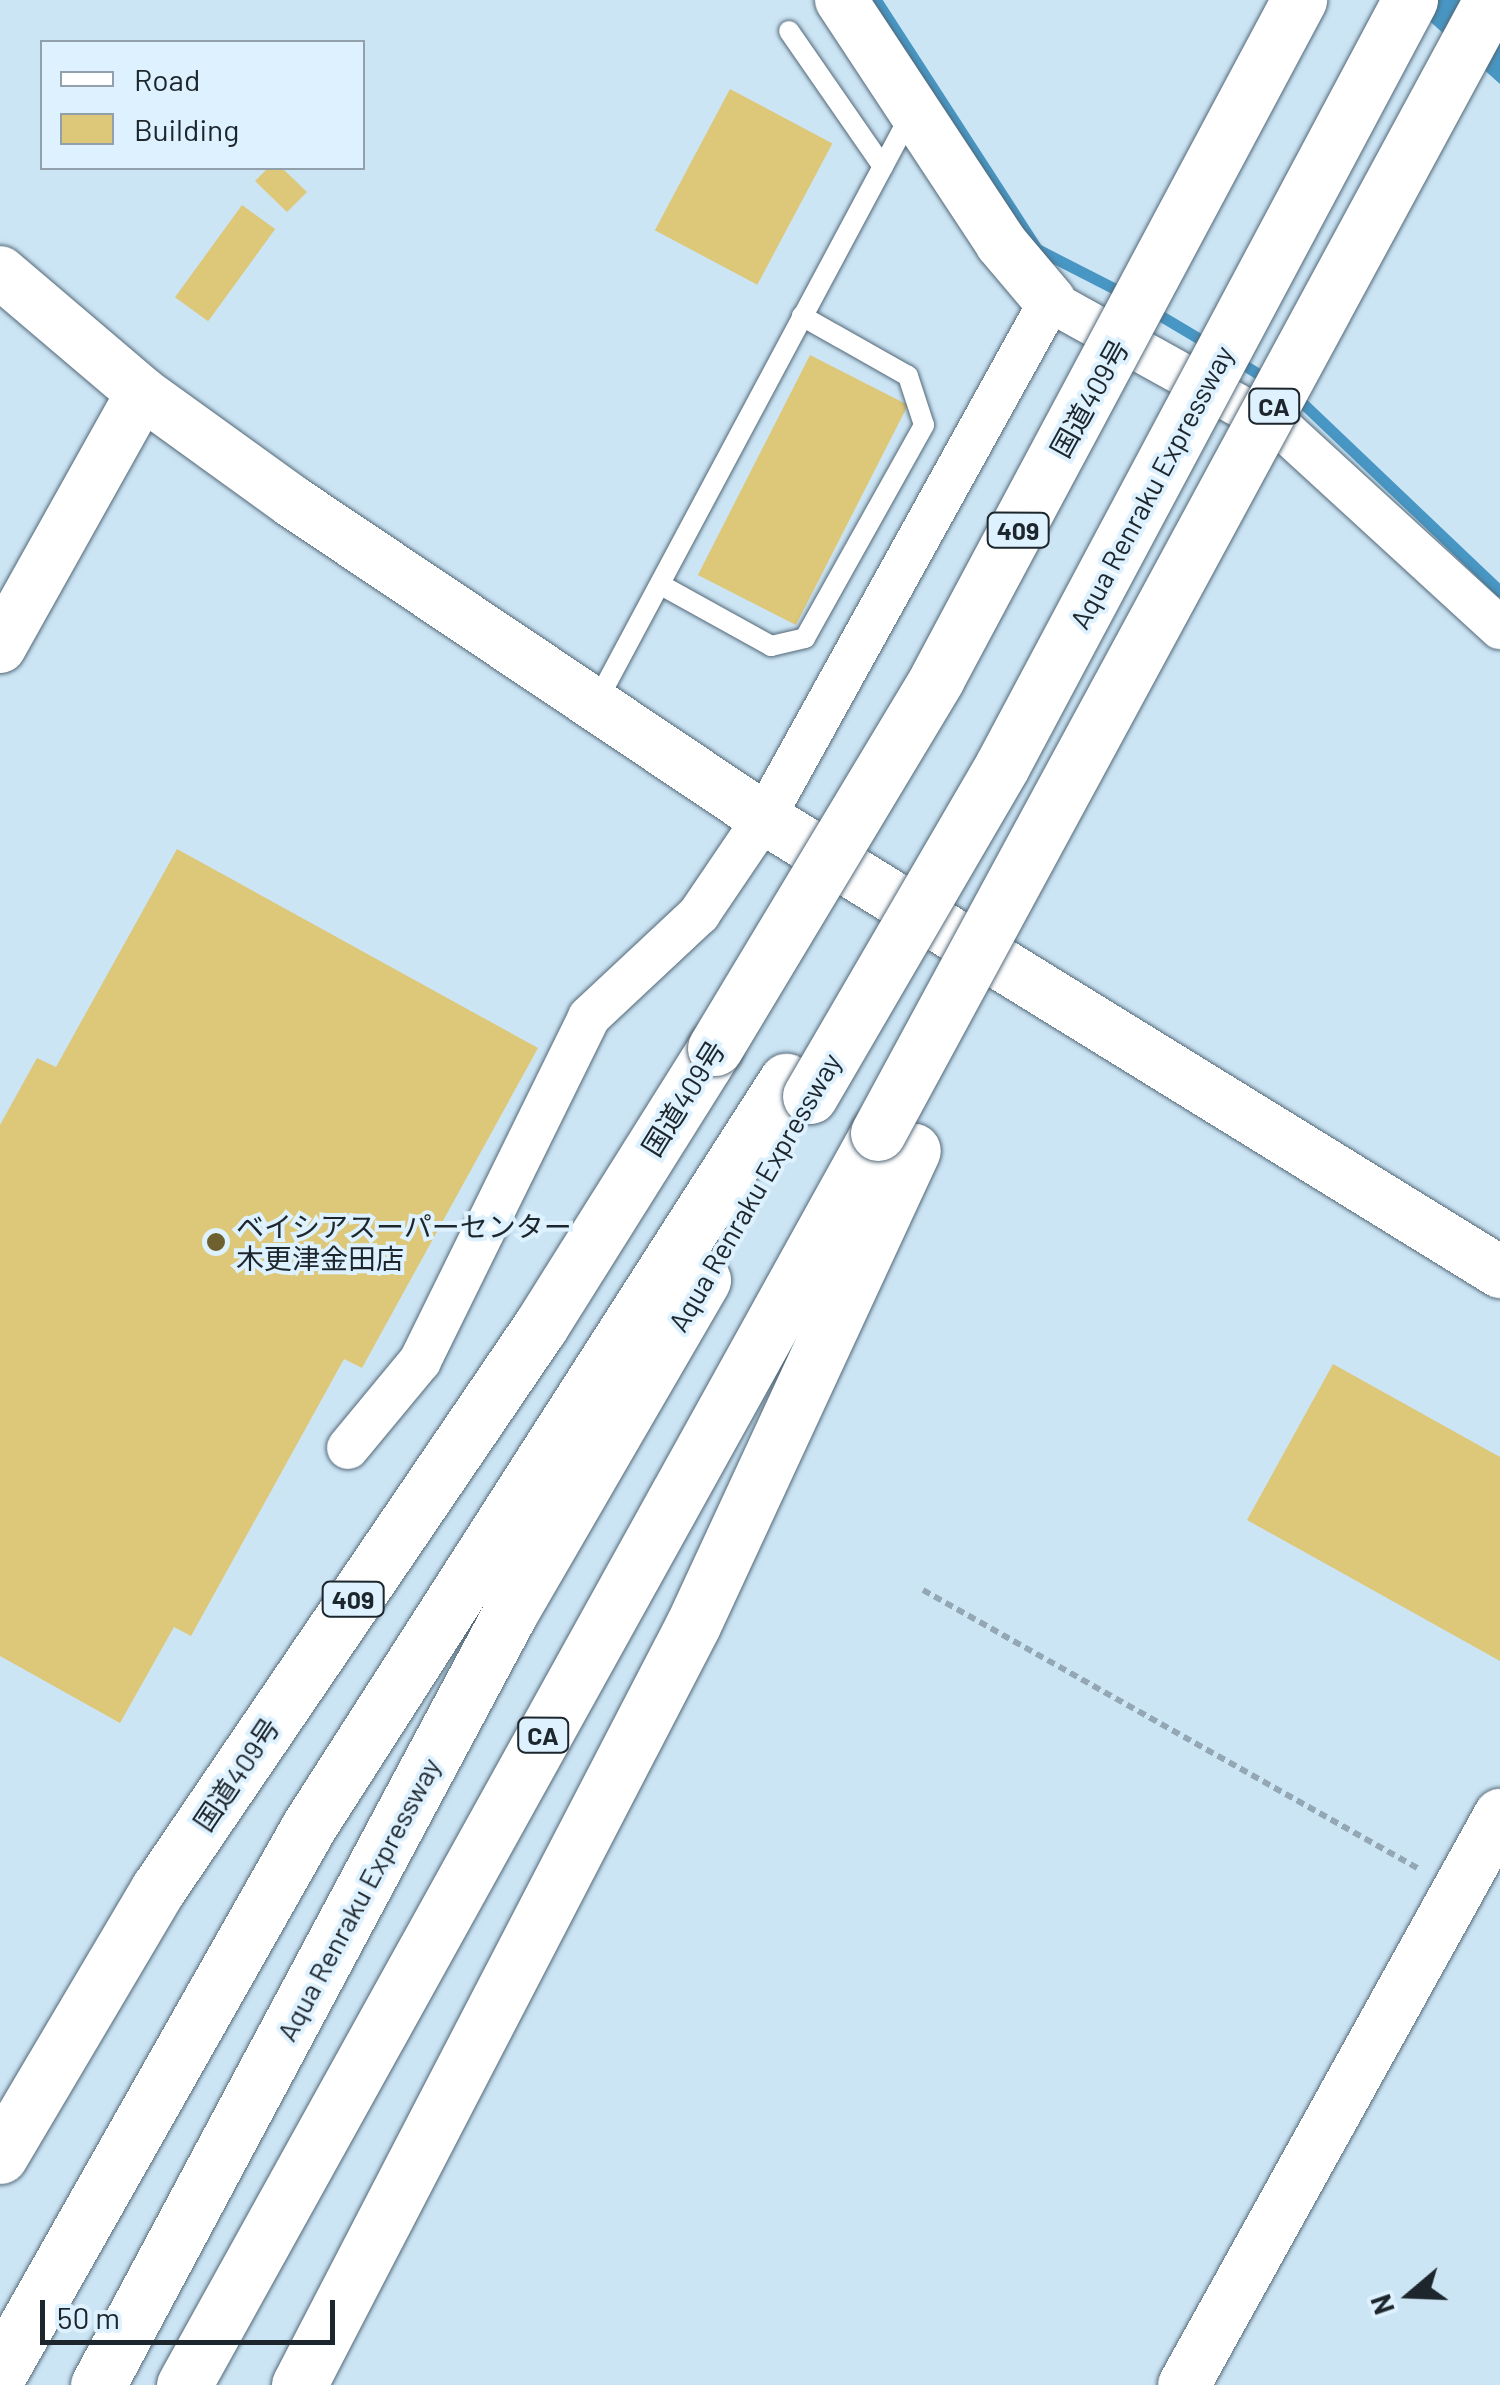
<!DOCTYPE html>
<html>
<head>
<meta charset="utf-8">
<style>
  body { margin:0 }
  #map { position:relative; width:1500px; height:2385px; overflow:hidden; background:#cce5f5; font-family:Barlow,"Noto Sans JP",sans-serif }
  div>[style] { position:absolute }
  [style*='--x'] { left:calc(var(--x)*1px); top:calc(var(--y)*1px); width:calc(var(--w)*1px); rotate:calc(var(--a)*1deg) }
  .water>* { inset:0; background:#4896c3 }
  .stream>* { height:11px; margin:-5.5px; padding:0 5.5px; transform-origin:5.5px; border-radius:5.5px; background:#4896c3 }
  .building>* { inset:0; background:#ddc778; transform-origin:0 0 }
  .path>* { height:6px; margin-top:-3px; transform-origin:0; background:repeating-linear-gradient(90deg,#93a7b4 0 8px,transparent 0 13px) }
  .roads { filter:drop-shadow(0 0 2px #536877) drop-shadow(0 0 2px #536877) }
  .service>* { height:20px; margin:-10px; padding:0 10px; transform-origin:10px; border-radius:10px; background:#fff }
  .minor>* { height:42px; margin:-21px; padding:0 21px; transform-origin:21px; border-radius:21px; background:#fff }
  .tertiary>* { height:52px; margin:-26px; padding:0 26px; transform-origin:26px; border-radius:26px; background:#fff }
  .trunk>* { height:55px; margin:-27.5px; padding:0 27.5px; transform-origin:27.5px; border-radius:27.5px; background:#fff }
  .motorway>* { height:55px; margin:-27.5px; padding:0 27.5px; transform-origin:27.5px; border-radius:27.5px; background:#fff }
  .bridges { filter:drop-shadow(0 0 2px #536877) drop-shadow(0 0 2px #536877) }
  .trunk-bridge>* { height:55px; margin:-27.5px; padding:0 27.5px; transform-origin:27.5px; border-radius:27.5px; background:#fff }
  .motorway-bridge>* { height:55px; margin:-27.5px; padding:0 27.5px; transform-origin:27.5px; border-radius:27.5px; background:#fff }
  .dots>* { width:28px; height:28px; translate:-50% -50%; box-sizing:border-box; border:5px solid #def1ff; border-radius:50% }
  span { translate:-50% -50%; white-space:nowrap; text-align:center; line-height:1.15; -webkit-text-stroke:8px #def1ff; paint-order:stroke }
  .shield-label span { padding:2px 8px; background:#def1ff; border:2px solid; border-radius:8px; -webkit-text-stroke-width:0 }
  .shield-label { font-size:25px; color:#1d262c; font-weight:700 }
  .street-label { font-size:28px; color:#1d262c }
  .poi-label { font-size:28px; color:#1d262c }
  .left { translate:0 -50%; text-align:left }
  .legend { position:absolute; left:40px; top:40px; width:325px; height:130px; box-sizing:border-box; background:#def1ff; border:2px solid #91a0ab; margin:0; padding:12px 18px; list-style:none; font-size:30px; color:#1d262c }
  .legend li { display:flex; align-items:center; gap:20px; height:50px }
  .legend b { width:50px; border:2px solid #91a0ab }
  .north { position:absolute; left:1360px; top:2245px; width:100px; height:100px; -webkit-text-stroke:8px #def1ff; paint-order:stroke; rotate:251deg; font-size:28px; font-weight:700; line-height:40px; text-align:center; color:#1d262c }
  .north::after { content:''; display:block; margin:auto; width:35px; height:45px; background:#1d262c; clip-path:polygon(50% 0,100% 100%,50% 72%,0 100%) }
  .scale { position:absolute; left:40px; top:2300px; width:295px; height:45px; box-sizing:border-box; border:5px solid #1d262c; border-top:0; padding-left:12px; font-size:30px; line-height:35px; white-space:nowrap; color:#1d262c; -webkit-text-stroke:8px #def1ff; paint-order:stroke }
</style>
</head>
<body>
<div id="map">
  <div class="water">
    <div style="clip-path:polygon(1406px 0,1500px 0,1500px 84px)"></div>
  </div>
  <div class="stream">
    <div style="--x:876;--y:0;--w:297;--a:57.1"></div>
    <div style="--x:1037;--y:249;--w:101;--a:27.1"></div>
    <div style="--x:1151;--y:310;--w:66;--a:30.8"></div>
    <div style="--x:1233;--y:358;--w:41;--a:32.2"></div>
    <div style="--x:1293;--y:394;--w:286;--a:43.6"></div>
  </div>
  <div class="building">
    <div style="left:730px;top:89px;width:116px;height:160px;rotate:28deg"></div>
    <div style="clip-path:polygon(268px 168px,282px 168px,307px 192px,287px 212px,255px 181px)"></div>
    <div style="left:242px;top:205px;width:41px;height:114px;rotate:36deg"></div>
    <div style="left:810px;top:355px;width:110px;height:247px;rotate:27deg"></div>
    <div style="clip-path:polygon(177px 849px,538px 1048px,362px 1368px,344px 1359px,191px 1636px,174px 1627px,120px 1723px,0 1656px,0 1125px,37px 1058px,56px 1067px)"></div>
    <div style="clip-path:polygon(1333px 1364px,1500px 1457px,1500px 1661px,1247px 1520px)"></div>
  </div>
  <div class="path">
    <div style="--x:923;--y:1590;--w:569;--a:29.36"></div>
  </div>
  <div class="roads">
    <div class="service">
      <div style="--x:789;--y:31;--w:165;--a:55.3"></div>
      <div style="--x:661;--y:585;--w:126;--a:29"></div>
      <div style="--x:771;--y:646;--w:35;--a:-13"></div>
      <div style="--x:805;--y:638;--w:244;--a:-60.8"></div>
      <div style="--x:924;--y:425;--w:52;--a:-108.1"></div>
      <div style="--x:908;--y:376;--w:122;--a:-150.5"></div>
      <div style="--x:596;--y:703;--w:668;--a:-61.86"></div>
    </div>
    <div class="minor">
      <div style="--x:348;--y:1448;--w:113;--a:-50.4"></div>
      <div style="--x:420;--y:1361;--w:383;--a:-63.8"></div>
      <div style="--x:589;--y:1017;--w:151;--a:-43.1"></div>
      <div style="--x:699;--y:914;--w:116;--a:-55.9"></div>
      <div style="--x:764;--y:818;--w:591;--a:-61.05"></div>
      <div style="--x:1050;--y:301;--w:269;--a:29"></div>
      <div style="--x:1285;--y:431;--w:292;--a:42.5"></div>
    </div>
    <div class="tertiary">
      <div style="--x:841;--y:0;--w:291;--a:56.6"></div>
      <div style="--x:1001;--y:243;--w:76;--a:49.8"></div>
      <div style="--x:0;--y:272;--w:187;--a:40.4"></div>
      <div style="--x:142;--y:393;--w:186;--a:35.8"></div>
      <div style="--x:293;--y:502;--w:567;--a:33.86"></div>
      <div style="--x:764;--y:818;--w:865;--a:31.67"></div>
      <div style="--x:0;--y:647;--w:291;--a:-60.8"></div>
      <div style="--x:1184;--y:2385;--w:652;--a:-61"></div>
    </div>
    <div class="trunk">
      <div style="--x:0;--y:2156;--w:310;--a:-59.4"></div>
      <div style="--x:158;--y:1889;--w:680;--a:-55.8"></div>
      <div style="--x:540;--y:1327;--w:329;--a:-57.9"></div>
    </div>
    <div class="motorway">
      <div style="--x:0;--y:2372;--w:627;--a:-60.49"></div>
      <div style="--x:309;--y:1826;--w:885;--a:-57.37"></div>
      <div style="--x:98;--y:2385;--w:875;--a:-61.91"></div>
      <div style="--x:510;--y:1613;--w:385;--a:-59.9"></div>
      <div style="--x:184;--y:2385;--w:1431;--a:-61"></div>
      <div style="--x:299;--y:2385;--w:856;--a:-62.6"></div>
      <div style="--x:693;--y:1625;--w:523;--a:-65.15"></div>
    </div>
  </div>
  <div class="bridges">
    <div class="trunk-bridge">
      <div style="--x:715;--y:1048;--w:431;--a:-59"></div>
      <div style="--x:937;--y:678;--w:769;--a:-61.9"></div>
    </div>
    <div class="motorway-bridge">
      <div style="--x:810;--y:1096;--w:382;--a:-59.8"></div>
      <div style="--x:1002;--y:766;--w:868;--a:-61.96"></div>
      <div style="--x:878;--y:1133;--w:1288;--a:-61.58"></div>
    </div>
  </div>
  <div class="dots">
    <div style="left:216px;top:1242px;background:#6f612f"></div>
  </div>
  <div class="shield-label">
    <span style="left:1274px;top:406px">CA</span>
    <span style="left:1018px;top:530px">409</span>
    <span style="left:353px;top:1599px">409</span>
    <span style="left:543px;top:1735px">CA</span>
  </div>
  <div class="street-label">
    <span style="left:1089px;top:398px;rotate:-61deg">国道409号</span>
    <span style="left:1151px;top:487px;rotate:-62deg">Aqua Renraku Expressway</span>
    <span style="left:683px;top:1098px;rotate:-58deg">国道409号</span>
    <span style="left:754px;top:1192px;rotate:-60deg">Aqua Renraku Expressway</span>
    <span style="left:236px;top:1774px;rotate:-56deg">国道409号</span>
    <span style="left:358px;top:1899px;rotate:-62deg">Aqua Renraku Expressway</span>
  </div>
  <div class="poi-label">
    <span class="left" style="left:236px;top:1242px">ベイシアスーパーセンター<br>木更津金田店</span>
  </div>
  <ul class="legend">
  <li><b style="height:12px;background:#fff"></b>Road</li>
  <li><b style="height:28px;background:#ddc778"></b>Building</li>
  </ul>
  <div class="north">N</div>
  <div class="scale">50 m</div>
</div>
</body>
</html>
